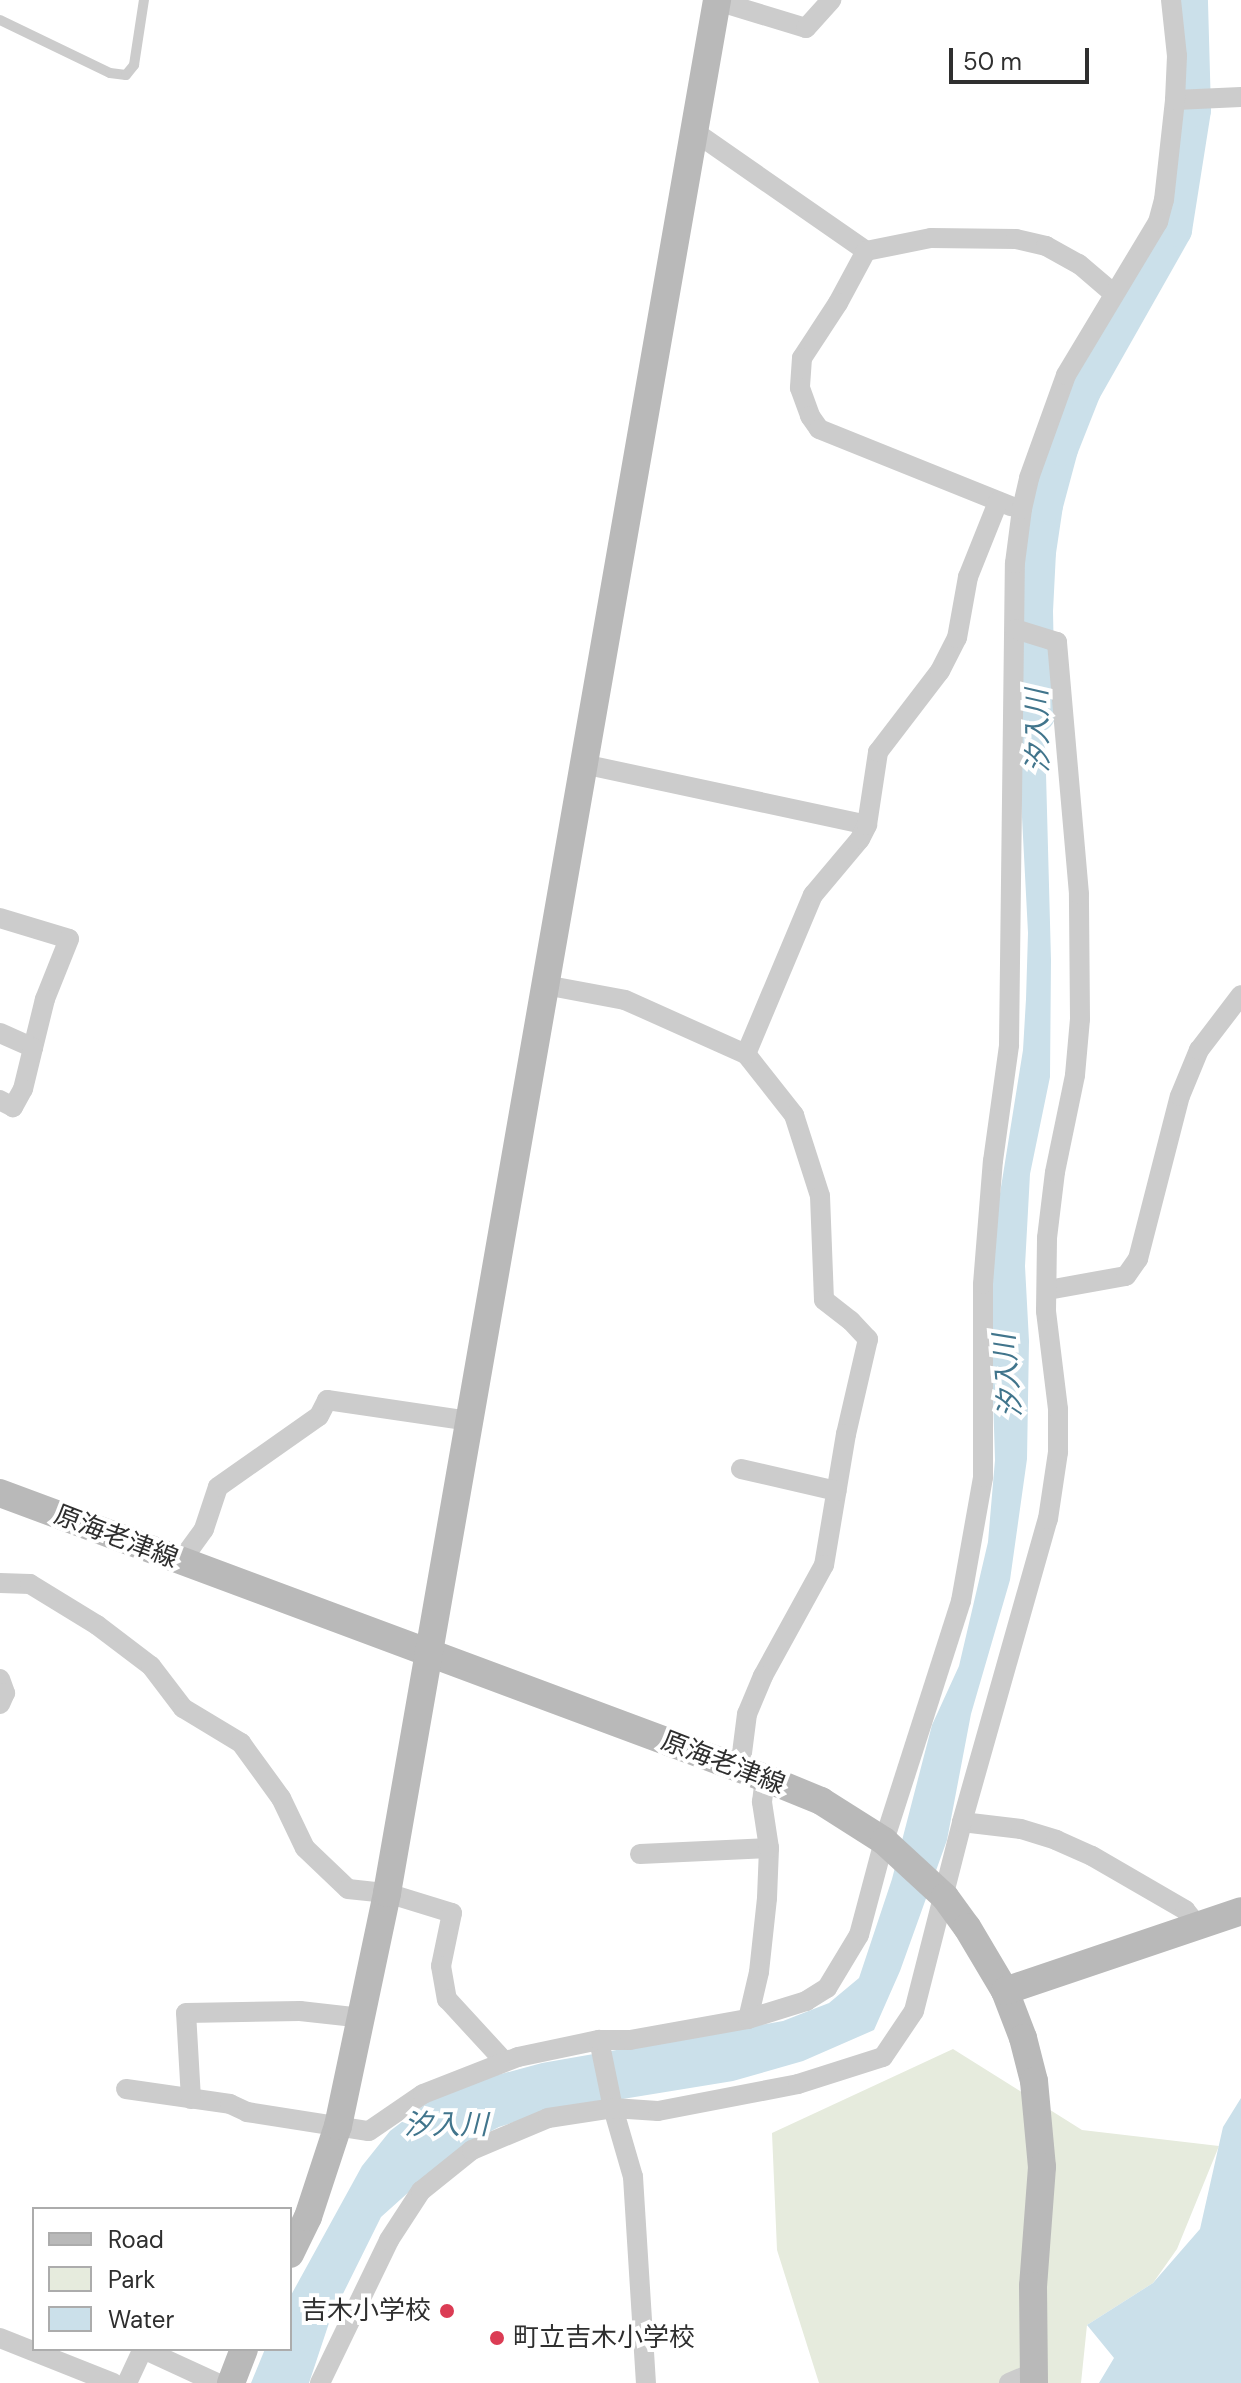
<!DOCTYPE html>
<html>
<head>
<meta charset="utf-8">
<style>
  body { margin:0 }
  #map { position:relative; width:1241px; height:2383px; overflow:hidden; background:#fff; font-family:"DM Sans","Noto Sans JP",sans-serif }
  div>[style] { position:absolute }
  [style*='--x'] { left:calc(var(--x)*1px); top:calc(var(--y)*1px); width:calc(var(--w)*1px); rotate:calc(var(--a)*1deg) }
  .green>* { inset:0; background:#e6ebdd }
  .water>* { inset:0; background:#cbe0ea }
  .river>* { height:34px; margin:-17px; padding:0 17px; transform-origin:17px; border-radius:17px; background:#cbe0ea }
  .lane>* { height:10px; margin:-5px; padding:0 5px; transform-origin:5px; border-radius:5px; background:#ccc }
  .street>* { height:20px; margin:-10px; padding:0 10px; transform-origin:10px; border-radius:10px; background:#ccc }
  .secondary>* { height:28px; margin:-14px; padding:0 14px; transform-origin:14px; border-radius:14px; background:#b9b9b9 }
  .dots>* { width:22px; height:22px; translate:-50% -50%; box-sizing:border-box; border:4px solid #fff; border-radius:50% }
  span { translate:-50% -50%; white-space:nowrap; text-align:center; line-height:1.15; -webkit-text-stroke:8px #fff; paint-order:stroke }
  .street-label { font-size:26px; color:#2f2f2f }
  .poi-label { font-size:26px; color:#2f2f2f }
  .right { translate:-100% -50%; text-align:right }
  .left { translate:0 -50%; text-align:left }
  .water-label { font-size:28px; color:#41758c; font-style:italic }
  .legend { position:absolute; left:32px; top:2207px; width:260px; height:144px; box-sizing:border-box; background:#fff; border:2px solid #acacac; margin:0; padding:10px 14px; list-style:none; font-size:24px; color:#2f2f2f }
  .legend li { display:flex; align-items:center; gap:16px; height:40px }
  .legend b { width:40px; border:2px solid #acacac }
  .scale { position:absolute; left:949px; top:48px; width:140px; height:36px; box-sizing:border-box; border:4px solid #2f2f2f; border-top:0; padding-left:10px; font-size:24px; line-height:28px; white-space:nowrap; color:#2f2f2f; -webkit-text-stroke:6px #fff; paint-order:stroke }
</style>
</head>
<body>
<div id="map">
  <div class="green">
    <div style="clip-path:polygon(953px 2049px,1082px 2130px,1219px 2146px,1177px 2249px,1153px 2283px,1087px 2325px,1081px 2383px,819px 2383px,777px 2250px,772px 2133px)"></div>
  </div>
  <div class="water">
    <div style="clip-path:polygon(1019px 639px,1035px 641px,1044px 699px,1051px 960px,1050px 1077px,1030px 1174px,1025px 1266px,1029px 1341px,1027px 1459px,1010px 1580px,971px 1714px,947px 1840px,900px 1971px,874px 2030px,803px 2061px,733px 2081px,549px 2111px,499px 2127px,474px 2140px,440px 2164px,381px 2217px,330px 2320px,309px 2383px,251px 2383px,265px 2349px,290px 2349px,290px 2297px,362px 2166px,390px 2131px,432px 2099px,490px 2077px,542px 2063px,783px 2021px,829px 2003px,859px 1978px,892px 1879px,932px 1725px,959px 1666px,988px 1542px,995px 1460px,990px 1303px,997px 1212px,1023px 1050px,1026px 999px,1028px 933px,1021px 798px)"></div>
    <div style="clip-path:polygon(1241px 2098px,1241px 2383px,1099px 2383px,1114px 2358px,1087px 2325px,1153px 2283px,1200px 2229px,1223px 2127px)"></div>
  </div>
  <div class="river">
    <div style="--x:1038;--y:715;--w:104;--a:-91.1"></div>
    <div style="--x:1036;--y:611;--w:59;--a:-87.1"></div>
    <div style="--x:1039;--y:552;--w:48;--a:-81.5"></div>
    <div style="--x:1046;--y:505;--w:58;--a:-75"></div>
    <div style="--x:1061;--y:449;--w:62;--a:-68.4"></div>
    <div style="--x:1084;--y:391;--w:185;--a:-60.5"></div>
    <div style="--x:1175;--y:230;--w:121;--a:-81"></div>
    <div style="--x:1194;--y:110;--w:110;--a:-91.6"></div>
  </div>
  <div class="lane">
    <div style="--x:0;--y:20;--w:122;--a:25.7"></div>
    <div style="--x:110;--y:73;--w:16;--a:7"></div>
    <div style="--x:126;--y:75;--w:13;--a:-51"></div>
    <div style="--x:134;--y:65;--w:66;--a:-81.3"></div>
  </div>
  <div class="street">
    <div style="--x:717;--y:1;--w:93;--a:16.9"></div>
    <div style="--x:806;--y:28;--w:38;--a:-48"></div>
    <div style="--x:1175;--y:100;--w:66;--a:-2.6"></div>
    <div style="--x:695;--y:132;--w:208;--a:34.8"></div>
    <div style="--x:866;--y:251;--w:66;--a:-11.3"></div>
    <div style="--x:931;--y:238;--w:85;--a:0.7"></div>
    <div style="--x:1016;--y:239;--w:31;--a:13"></div>
    <div style="--x:1046;--y:246;--w:38;--a:29"></div>
    <div style="--x:1079;--y:264;--w:46;--a:40.6"></div>
    <div style="--x:866;--y:251;--w:59;--a:118.3"></div>
    <div style="--x:838;--y:303;--w:66;--a:123.2"></div>
    <div style="--x:802;--y:358;--w:30;--a:94"></div>
    <div style="--x:800;--y:388;--w:30;--a:70"></div>
    <div style="--x:810;--y:416;--w:16;--a:55"></div>
    <div style="--x:819;--y:429;--w:207;--a:21.9"></div>
    <div style="--x:583;--y:764;--w:290;--a:12.1"></div>
    <div style="--x:0;--y:918;--w:72;--a:16.9"></div>
    <div style="--x:69;--y:939;--w:65;--a:111.8"></div>
    <div style="--x:45;--y:999;--w:50;--a:103.8"></div>
    <div style="--x:545;--y:985;--w:81;--a:10.6"></div>
    <div style="--x:625;--y:1000;--w:133;--a:24.1"></div>
    <div style="--x:746;--y:1054;--w:78;--a:51.8"></div>
    <div style="--x:794;--y:1115;--w:85;--a:72.2"></div>
    <div style="--x:820;--y:1196;--w:104;--a:87.8"></div>
    <div style="--x:824;--y:1300;--w:34;--a:38"></div>
    <div style="--x:851;--y:1321;--w:25;--a:47"></div>
    <div style="--x:868;--y:1339;--w:98;--a:103"></div>
    <div style="--x:846;--y:1434;--w:133;--a:99.5"></div>
    <div style="--x:824;--y:1565;--w:127;--a:118.8"></div>
    <div style="--x:763;--y:1676;--w:41;--a:112.8"></div>
    <div style="--x:747;--y:1714;--w:55;--a:97.3"></div>
    <div style="--x:0;--y:1033;--w:36;--a:24"></div>
    <div style="--x:33;--y:1048;--w:42;--a:103.7"></div>
    <div style="--x:23;--y:1089;--w:21;--a:119"></div>
    <div style="--x:13;--y:1107;--w:15;--a:-152"></div>
    <div style="--x:746;--y:1054;--w:173;--a:-67.2"></div>
    <div style="--x:813;--y:895;--w:73;--a:-50"></div>
    <div style="--x:860;--y:839;--w:16;--a:-63"></div>
    <div style="--x:867;--y:825;--w:74;--a:-81.4"></div>
    <div style="--x:878;--y:752;--w:102;--a:-52.6"></div>
    <div style="--x:940;--y:671;--w:37;--a:-63"></div>
    <div style="--x:957;--y:638;--w:62;--a:-79.8"></div>
    <div style="--x:968;--y:577;--w:81;--a:-68.2"></div>
    <div style="--x:1048;--y:1290;--w:79;--a:-10.2"></div>
    <div style="--x:1126;--y:1276;--w:21;--a:-55"></div>
    <div style="--x:1138;--y:1259;--w:168;--a:-75.6"></div>
    <div style="--x:1180;--y:1096;--w:50;--a:-67.6"></div>
    <div style="--x:1199;--y:1050;--w:69;--a:-52.6"></div>
    <div style="--x:741;--y:1469;--w:98;--a:13"></div>
    <div style="--x:181;--y:1561;--w:39;--a:-54"></div>
    <div style="--x:204;--y:1529;--w:44;--a:-71.6"></div>
    <div style="--x:218;--y:1487;--w:123;--a:-35.1"></div>
    <div style="--x:319;--y:1416;--w:18;--a:-63"></div>
    <div style="--x:327;--y:1400;--w:145;--a:8.4"></div>
    <div style="--x:0;--y:1583;--w:30;--a:2"></div>
    <div style="--x:30;--y:1584;--w:79;--a:31.5"></div>
    <div style="--x:97;--y:1625;--w:68;--a:37.2"></div>
    <div style="--x:151;--y:1666;--w:53;--a:52.7"></div>
    <div style="--x:183;--y:1708;--w:68;--a:31.1"></div>
    <div style="--x:241;--y:1743;--w:68;--a:54"></div>
    <div style="--x:281;--y:1798;--w:55;--a:64.4"></div>
    <div style="--x:305;--y:1848;--w:59;--a:43.6"></div>
    <div style="--x:348;--y:1889;--w:39;--a:6"></div>
    <div style="--x:387;--y:1893;--w:68;--a:17.1"></div>
    <div style="--x:452;--y:1913;--w:54;--a:101.7"></div>
    <div style="--x:441;--y:1966;--w:34;--a:80"></div>
    <div style="--x:447;--y:1999;--w:84;--a:47.4"></div>
    <div style="--x:0;--y:1679;--w:15;--a:70"></div>
    <div style="--x:5;--y:1693;--w:12;--a:114"></div>
    <div style="--x:962;--y:1822;--w:59;--a:6.8"></div>
    <div style="--x:1021;--y:1829;--w:37;--a:17"></div>
    <div style="--x:1056;--y:1840;--w:39;--a:24"></div>
    <div style="--x:1092;--y:1856;--w:108;--a:30.1"></div>
    <div style="--x:1185;--y:1910;--w:21;--a:51"></div>
    <div style="--x:640;--y:1854;--w:129;--a:-2.7"></div>
    <div style="--x:748;--y:2019;--w:48;--a:-76.8"></div>
    <div style="--x:759;--y:1972;--w:74;--a:-83.8"></div>
    <div style="--x:767;--y:1898;--w:50;--a:-87.7"></div>
    <div style="--x:769;--y:1848;--w:47;--a:-98.7"></div>
    <div style="--x:762;--y:1802;--w:24;--a:-83"></div>
    <div style="--x:599;--y:2040;--w:69;--a:78.4"></div>
    <div style="--x:613;--y:2108;--w:72;--a:73.8"></div>
    <div style="--x:633;--y:2177;--w:206;--a:86.4"></div>
    <div style="--x:126;--y:2089;--w:105;--a:8.2"></div>
    <div style="--x:230;--y:2104;--w:19;--a:25"></div>
    <div style="--x:247;--y:2112;--w:123;--a:8.9"></div>
    <div style="--x:369;--y:2131;--w:65;--a:-34.4"></div>
    <div style="--x:423;--y:2094;--w:102;--a:-21.3"></div>
    <div style="--x:518;--y:2057;--w:83;--a:-11.9"></div>
    <div style="--x:599;--y:2040;--w:31;--a:0"></div>
    <div style="--x:630;--y:2040;--w:120;--a:-10.1"></div>
    <div style="--x:748;--y:2019;--w:61;--a:-17.2"></div>
    <div style="--x:806;--y:2001;--w:25;--a:-32"></div>
    <div style="--x:827;--y:1988;--w:62;--a:-58.9"></div>
    <div style="--x:859;--y:1935;--w:97;--a:-75.1"></div>
    <div style="--x:884;--y:1841;--w:252;--a:-72.2"></div>
    <div style="--x:961;--y:1601;--w:126;--a:-79.9"></div>
    <div style="--x:983;--y:1477;--w:193;--a:-90"></div>
    <div style="--x:983;--y:1284;--w:123;--a:-85.4"></div>
    <div style="--x:993;--y:1161;--w:117;--a:-82.1"></div>
    <div style="--x:1009;--y:1045;--w:482;--a:-89.3"></div>
    <div style="--x:1015;--y:563;--w:54;--a:-82.6"></div>
    <div style="--x:1022;--y:509;--w:32;--a:-77"></div>
    <div style="--x:1029;--y:478;--w:109;--a:-70.2"></div>
    <div style="--x:1066;--y:375;--w:179;--a:-59"></div>
    <div style="--x:1158;--y:222;--w:23;--a:-75"></div>
    <div style="--x:1164;--y:200;--w:101;--a:-83.7"></div>
    <div style="--x:1175;--y:100;--w:44;--a:-87.4"></div>
    <div style="--x:1177;--y:56;--w:56;--a:-96.1"></div>
    <div style="--x:191;--y:2099;--w:86;--a:-93.3"></div>
    <div style="--x:186;--y:2013;--w:114;--a:-1"></div>
    <div style="--x:300;--y:2011;--w:62;--a:6.4"></div>
    <div style="--x:0;--y:2338;--w:122;--a:21.7"></div>
    <div style="--x:127;--y:2383;--w:38;--a:-65"></div>
    <div style="--x:143;--y:2349;--w:81;--a:24.7"></div>
    <div style="--x:320;--y:2383;--w:159;--a:-64.2"></div>
    <div style="--x:389;--y:2240;--w:59;--a:-56.9"></div>
    <div style="--x:421;--y:2191;--w:65;--a:-38.8"></div>
    <div style="--x:472;--y:2150;--w:82;--a:-22.8"></div>
    <div style="--x:548;--y:2118;--w:66;--a:-8.7"></div>
    <div style="--x:613;--y:2108;--w:45;--a:3.8"></div>
    <div style="--x:658;--y:2111;--w:143;--a:-10.9"></div>
    <div style="--x:798;--y:2084;--w:89;--a:-17.6"></div>
    <div style="--x:883;--y:2057;--w:55;--a:-56"></div>
    <div style="--x:914;--y:2011;--w:195;--a:-75.7"></div>
    <div style="--x:962;--y:1822;--w:315;--a:-74.2"></div>
    <div style="--x:1048;--y:1519;--w:68;--a:-81.5"></div>
    <div style="--x:1058;--y:1452;--w:43;--a:-90"></div>
    <div style="--x:1058;--y:1409;--w:99;--a:-97"></div>
    <div style="--x:1046;--y:1311;--w:73;--a:-89.2"></div>
    <div style="--x:1047;--y:1238;--w:66;--a:-83.1"></div>
    <div style="--x:1055;--y:1172;--w:99;--a:-78.3"></div>
    <div style="--x:1075;--y:1075;--w:56;--a:-84.9"></div>
    <div style="--x:1080;--y:1019;--w:125;--a:-90.5"></div>
    <div style="--x:1079;--y:894;--w:253;--a:-95"></div>
    <div style="--x:1057;--y:642;--w:44;--a:-162.8"></div>
    <div style="--x:1009;--y:2383;--w:26;--a:-23"></div>
  </div>
  <div class="secondary">
    <div style="--x:0;--y:1493;--w:816;--a:20.43"></div>
    <div style="--x:765;--y:1778;--w:61;--a:22.3"></div>
    <div style="--x:821;--y:1801;--w:75;--a:32.4"></div>
    <div style="--x:884;--y:1841;--w:83;--a:42.6"></div>
    <div style="--x:945;--y:1897;--w:37;--a:54"></div>
    <div style="--x:967;--y:1927;--w:74;--a:59.3"></div>
    <div style="--x:1005;--y:1991;--w:50;--a:69"></div>
    <div style="--x:1023;--y:2038;--w:44;--a:75.7"></div>
    <div style="--x:1034;--y:2081;--w:86;--a:84.7"></div>
    <div style="--x:1042;--y:2167;--w:119;--a:94.3"></div>
    <div style="--x:1033;--y:2286;--w:97;--a:89.4"></div>
    <div style="--x:1005;--y:1991;--w:249;--a:-18.7"></div>
    <div style="--x:290;--y:2254;--w:41;--a:-64.1"></div>
    <div style="--x:308;--y:2217;--w:96;--a:-71.8"></div>
    <div style="--x:338;--y:2126;--w:238;--a:-78.1"></div>
    <div style="--x:387;--y:1893;--w:1922;--a:-80.11"></div>
    <div style="--x:231;--y:2383;--w:36;--a:-69"></div>
  </div>
  <div class="dots">
    <div style="left:447px;top:2311px;background:#db3c54"></div>
    <div style="left:497px;top:2338px;background:#db3c54"></div>
  </div>
  <div class="street-label">
    <span style="left:116px;top:1537px;rotate:21deg">原海老津線</span>
    <span style="left:723px;top:1763px;rotate:21deg">原海老津線</span>
  </div>
  <div class="poi-label">
    <span class="right" style="left:431px;top:2311px">吉木小学校</span>
    <span class="left" style="left:513px;top:2338px">町立吉木小学校</span>
  </div>
  <div class="water-label">
    <span style="left:1038px;top:731px;rotate:-91deg">汐入川</span>
    <span style="left:1008px;top:1376px;rotate:-95deg">汐入川</span>
    <span style="left:446px;top:2125px">汐入川</span>
  </div>
  <ul class="legend">
  <li><b style="height:10px;background:#b9b9b9"></b>Road</li>
  <li><b style="height:22px;background:#e6ebdd"></b>Park</li>
  <li><b style="height:22px;background:#cbe0ea"></b>Water</li>
  </ul>
  <div class="scale">50 m</div>
</div>
</body>
</html>
